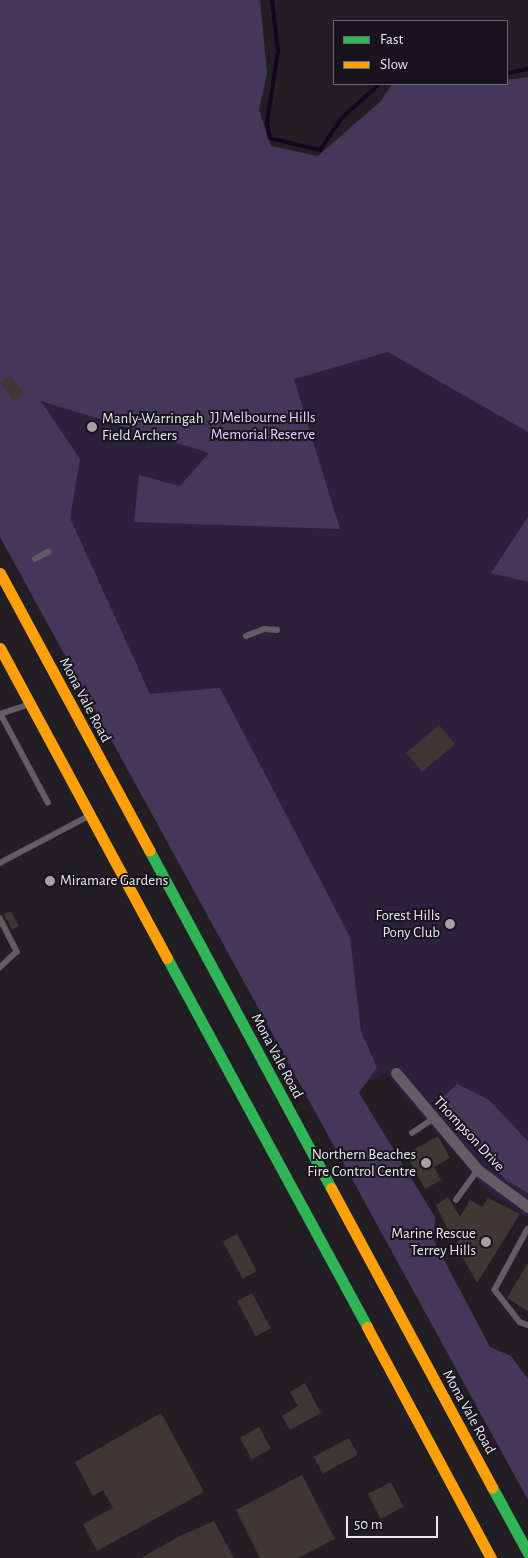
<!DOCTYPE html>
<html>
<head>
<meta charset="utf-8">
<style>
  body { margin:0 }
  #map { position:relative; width:528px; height:1558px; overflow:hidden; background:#211f24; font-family:"Alegreya Sans",sans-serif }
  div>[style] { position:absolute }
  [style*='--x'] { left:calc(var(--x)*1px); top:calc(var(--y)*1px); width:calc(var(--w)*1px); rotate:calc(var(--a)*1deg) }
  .green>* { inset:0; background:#2c203f }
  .forest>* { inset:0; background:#443759 }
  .stream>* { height:4px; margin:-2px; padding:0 2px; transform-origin:2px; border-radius:2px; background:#120622 }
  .building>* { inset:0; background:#3e3835; transform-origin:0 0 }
  .lane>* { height:5.5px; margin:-2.75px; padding:0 2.75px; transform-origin:2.75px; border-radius:2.75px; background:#605e64 }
  .street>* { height:11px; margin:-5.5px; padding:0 5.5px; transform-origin:5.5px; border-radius:5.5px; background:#605e64 }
  .fast>* { height:11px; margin:-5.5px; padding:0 5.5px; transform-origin:5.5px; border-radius:5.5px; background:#30b455 }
  .slow>* { height:11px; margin:-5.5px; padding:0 5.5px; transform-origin:5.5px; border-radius:5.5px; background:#ff9f0a }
  .dots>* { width:14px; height:14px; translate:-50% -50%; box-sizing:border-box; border:2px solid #17141d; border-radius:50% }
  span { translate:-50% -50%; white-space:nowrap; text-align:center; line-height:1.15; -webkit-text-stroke:4px #17141d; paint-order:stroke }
  .park-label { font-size:15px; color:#e3d5fd }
  .poi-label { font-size:15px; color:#eae8ee }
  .left { translate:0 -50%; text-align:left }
  .right { translate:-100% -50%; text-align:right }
  .street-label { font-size:15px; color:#eae8ee }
  .legend { position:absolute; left:333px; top:20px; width:175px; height:65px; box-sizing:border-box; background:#17141d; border:1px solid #6b6971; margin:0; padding:6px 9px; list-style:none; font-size:15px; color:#eae8ee }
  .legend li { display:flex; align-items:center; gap:10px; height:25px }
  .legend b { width:25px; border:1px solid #6b6971 }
  .scale { position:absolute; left:346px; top:1516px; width:92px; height:22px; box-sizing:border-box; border:2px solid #eae8ee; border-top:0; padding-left:6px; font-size:15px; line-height:18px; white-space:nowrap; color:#eae8ee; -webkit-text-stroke:4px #17141d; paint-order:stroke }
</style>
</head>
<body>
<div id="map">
  <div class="green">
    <div style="clip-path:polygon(0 0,303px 165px,429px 85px,528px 90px,528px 1217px,489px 1193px,385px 1073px,321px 1106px,0 496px)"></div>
  </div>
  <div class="forest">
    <div style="clip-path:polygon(0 0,260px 0,267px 73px,259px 110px,271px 146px,318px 156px,381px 101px,392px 84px,507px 84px,507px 80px,528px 77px,528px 432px,388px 352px,294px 379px,340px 529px,134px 522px,139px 475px,180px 486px,209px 453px,41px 401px,80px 459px,70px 518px,150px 694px,220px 688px,350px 937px,361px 1032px,377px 1067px,359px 1093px,435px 1217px,434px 1241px,490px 1347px,511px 1356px,528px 1379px,528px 1500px,0 537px)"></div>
    <div style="clip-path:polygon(528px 517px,528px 582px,491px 573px)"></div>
    <div style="clip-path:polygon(457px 1084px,489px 1100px,528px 1141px,528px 1193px,507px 1181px,434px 1106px)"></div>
  </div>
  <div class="stream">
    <div style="--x:272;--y:0;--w:51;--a:83.3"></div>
    <div style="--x:278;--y:51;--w:73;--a:98.7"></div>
    <div style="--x:267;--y:123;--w:15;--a:79"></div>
    <div style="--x:270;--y:138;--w:51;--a:13.5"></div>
    <div style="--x:320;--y:150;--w:37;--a:-56"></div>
    <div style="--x:341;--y:119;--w:52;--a:-42.6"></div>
    <div style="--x:507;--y:73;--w:21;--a:-11"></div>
  </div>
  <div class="building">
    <div style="left:10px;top:375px;width:24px;height:13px;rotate:54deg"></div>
    <div style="left:439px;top:725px;width:25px;height:43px;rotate:50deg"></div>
    <div style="left:11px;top:911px;width:17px;height:8px;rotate:62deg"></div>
    <div style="clip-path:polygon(438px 1136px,450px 1158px,434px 1167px,441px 1180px,425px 1189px,406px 1154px)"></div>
    <div style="clip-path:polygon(448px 1197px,460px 1217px,470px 1200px,482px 1207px,488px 1198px,520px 1214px,477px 1283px,456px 1245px,461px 1237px,447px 1228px,436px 1205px)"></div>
    <div style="left:237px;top:1234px;width:42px;height:16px;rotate:62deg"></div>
    <div style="clip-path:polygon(528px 1263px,528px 1311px,507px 1298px)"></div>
    <div style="left:252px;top:1293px;width:40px;height:17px;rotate:62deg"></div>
    <div style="clip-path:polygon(305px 1383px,321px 1413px,290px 1430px,282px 1416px,298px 1406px,290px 1392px)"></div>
    <div style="clip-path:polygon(161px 1413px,204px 1492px,97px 1551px,83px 1524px,113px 1508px,103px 1490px,93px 1496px,75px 1462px)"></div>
    <div style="left:259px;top:1427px;width:25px;height:22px;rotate:61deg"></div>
    <div style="left:349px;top:1438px;width:19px;height:40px;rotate:62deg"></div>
    <div style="clip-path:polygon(302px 1475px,335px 1539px,298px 1558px,260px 1558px,236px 1510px)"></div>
    <div style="left:391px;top:1482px;width:28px;height:26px;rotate:63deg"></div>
    <div style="clip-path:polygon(214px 1521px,234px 1558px,141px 1558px,180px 1536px)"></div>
  </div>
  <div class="lane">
    <div style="--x:35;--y:559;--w:15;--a:-28"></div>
    <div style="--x:246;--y:636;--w:19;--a:-21"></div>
    <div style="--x:264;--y:629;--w:13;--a:4"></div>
    <div style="--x:0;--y:714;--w:28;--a:-18"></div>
    <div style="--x:2;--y:716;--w:98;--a:61.9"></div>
    <div style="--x:0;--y:863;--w:98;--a:-27.9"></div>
    <div style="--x:0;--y:918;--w:38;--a:63"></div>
    <div style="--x:17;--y:952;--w:23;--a:137"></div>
    <div style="--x:412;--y:1133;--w:25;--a:-34"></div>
    <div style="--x:456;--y:1200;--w:37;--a:-54"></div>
    <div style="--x:528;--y:1229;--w:69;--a:118.4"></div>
    <div style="--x:495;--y:1290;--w:41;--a:52"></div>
    <div style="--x:520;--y:1322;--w:9;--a:21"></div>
  </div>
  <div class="street">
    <div style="--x:396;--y:1073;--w:127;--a:49.8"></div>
    <div style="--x:478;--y:1170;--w:62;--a:36.5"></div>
  </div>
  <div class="fast">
    <div style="--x:149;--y:850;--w:384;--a:61.7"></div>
    <div style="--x:167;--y:958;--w:420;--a:61.5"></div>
    <div style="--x:492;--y:1487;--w:75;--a:61.4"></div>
  </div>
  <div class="slow">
    <div style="--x:0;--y:573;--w:315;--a:61.7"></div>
    <div style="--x:0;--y:648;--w:352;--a:61.7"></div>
    <div style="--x:331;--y:1188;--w:340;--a:61.7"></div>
    <div style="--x:367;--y:1327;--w:262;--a:61.8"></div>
  </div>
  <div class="dots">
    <div style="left:92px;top:427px;background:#a4a2a7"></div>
    <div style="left:50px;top:881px;background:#a4a2a7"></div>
    <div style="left:450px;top:924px;background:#a4a2a7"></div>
    <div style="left:426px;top:1163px;background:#a4a2a7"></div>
    <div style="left:486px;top:1242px;background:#a4a2a7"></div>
  </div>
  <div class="park-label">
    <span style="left:263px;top:426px">JJ Melbourne Hills<br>Memorial Reserve</span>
  </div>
  <div class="poi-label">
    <span class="left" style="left:102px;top:427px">Manly-Warringah<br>Field Archers</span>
    <span class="left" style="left:60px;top:881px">Miramare Gardens</span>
    <span class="right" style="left:440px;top:924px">Forest Hills<br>Pony Club</span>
    <span class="right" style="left:416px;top:1163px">Northern Beaches<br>Fire Control Centre</span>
    <span class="right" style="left:476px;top:1242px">Marine Rescue<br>Terrey Hills</span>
  </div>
  <div class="street-label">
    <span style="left:85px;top:700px;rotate:62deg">Mona Vale Road</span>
    <span style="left:277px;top:1056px;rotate:62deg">Mona Vale Road</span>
    <span style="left:469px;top:1134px;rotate:47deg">Thompson Drive</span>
    <span style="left:469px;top:1412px;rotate:61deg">Mona Vale Road</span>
  </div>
  <ul class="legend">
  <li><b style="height:6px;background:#30b455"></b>Fast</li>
  <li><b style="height:6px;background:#ff9f0a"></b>Slow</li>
  </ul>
  <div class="scale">50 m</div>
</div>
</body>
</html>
